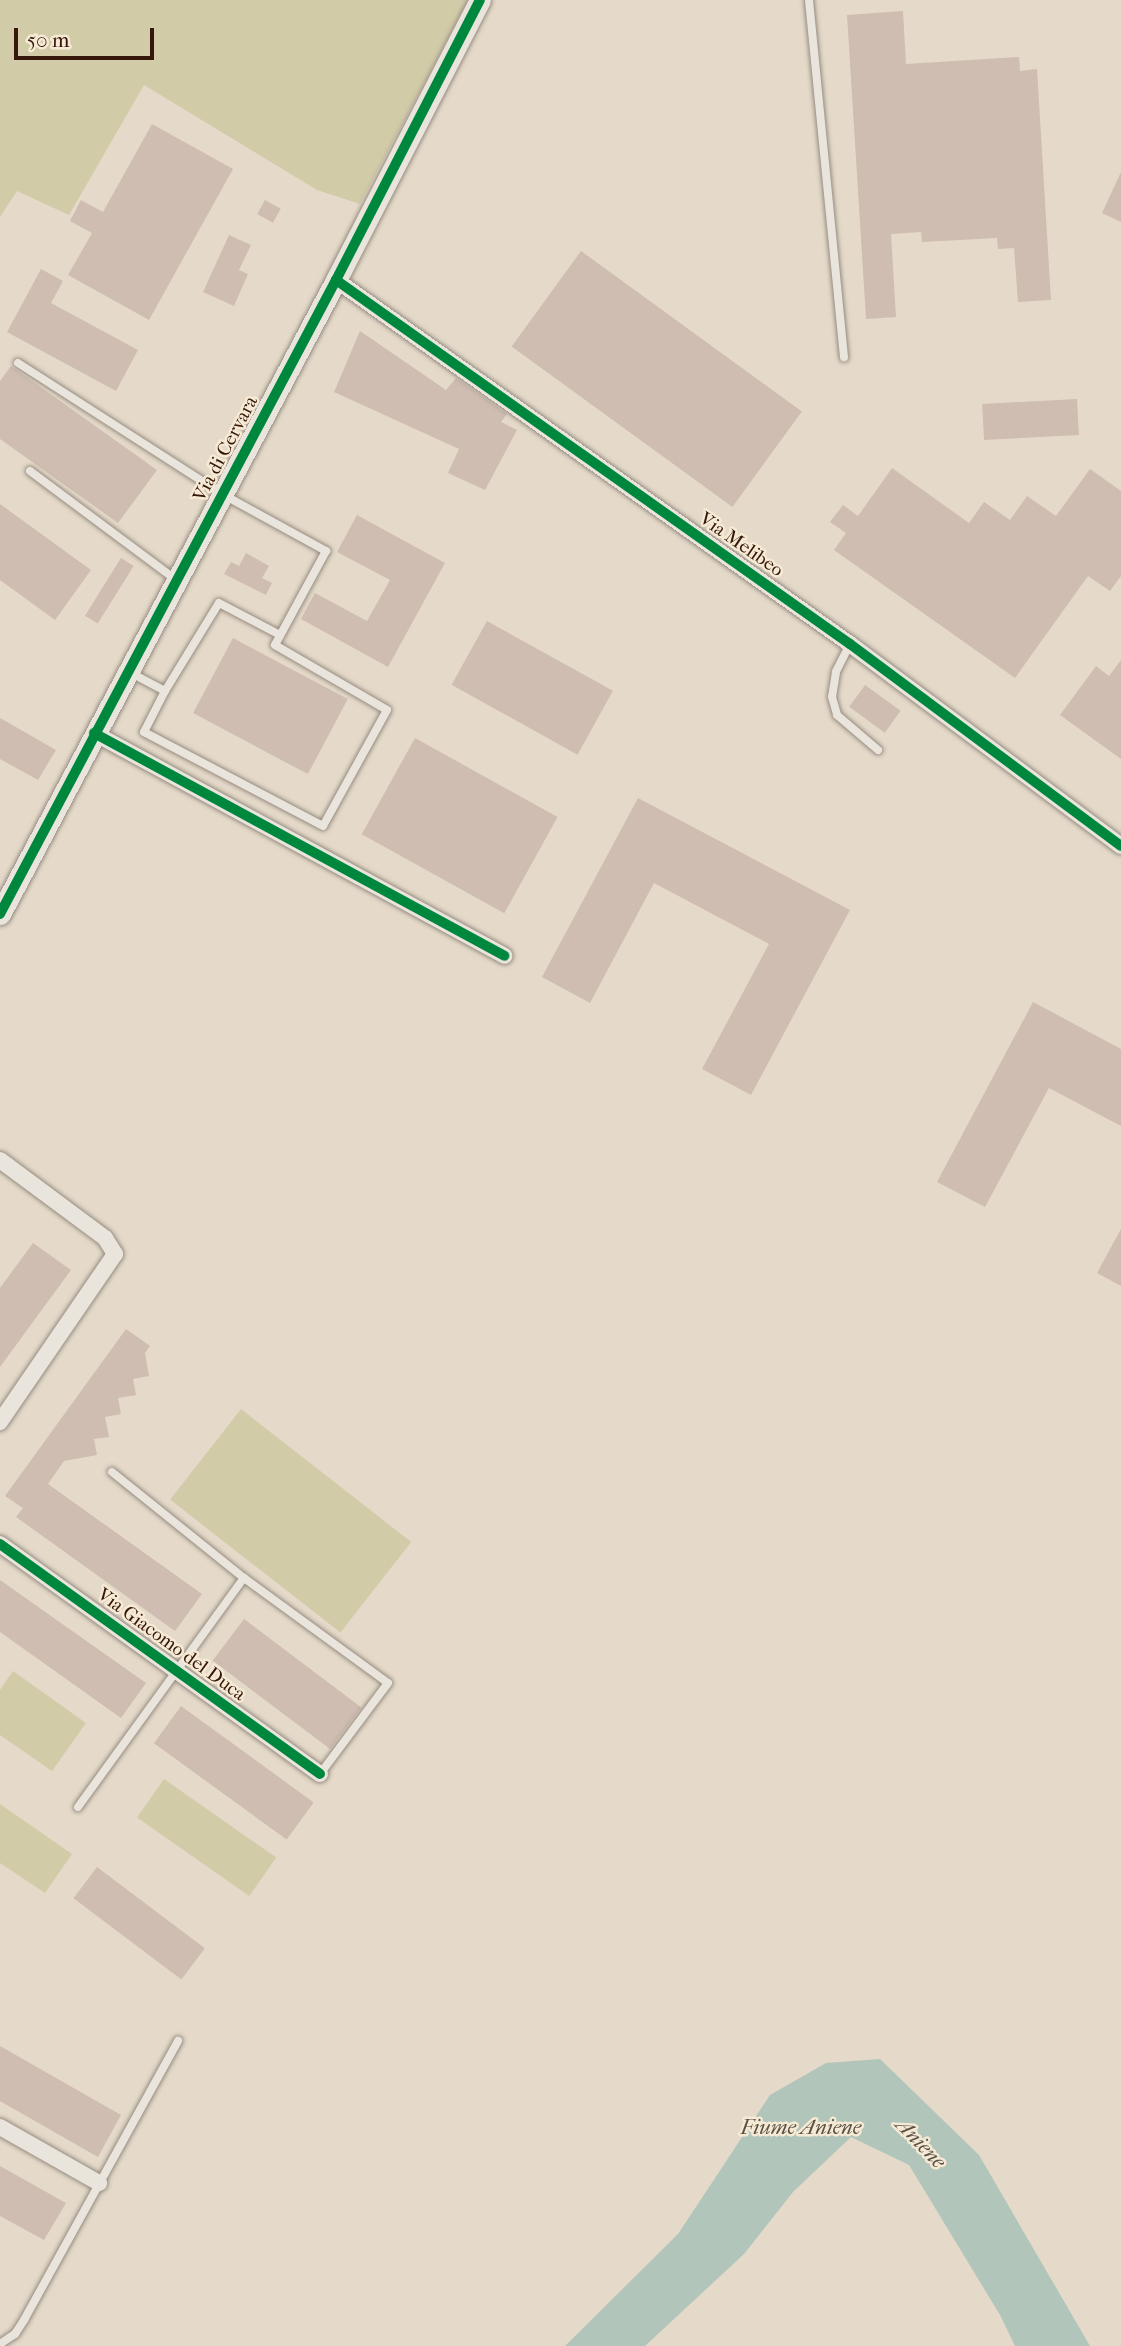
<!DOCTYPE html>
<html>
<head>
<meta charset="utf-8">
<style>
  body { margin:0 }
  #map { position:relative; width:1121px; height:2346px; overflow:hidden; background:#e5dac9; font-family:"IM FELL French Canon",serif }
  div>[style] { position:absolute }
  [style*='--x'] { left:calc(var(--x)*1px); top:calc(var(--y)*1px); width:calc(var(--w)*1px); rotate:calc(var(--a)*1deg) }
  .green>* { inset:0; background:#d1cba8; transform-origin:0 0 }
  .water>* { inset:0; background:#b1c5ba }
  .building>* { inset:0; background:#cebdb0; transform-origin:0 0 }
  .roads { filter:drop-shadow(0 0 2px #968c81) drop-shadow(0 0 2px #968c81) }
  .service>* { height:8px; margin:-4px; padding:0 4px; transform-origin:4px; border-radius:4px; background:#eae5dc }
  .minor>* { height:16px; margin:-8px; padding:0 8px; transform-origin:8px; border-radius:8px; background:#eae5dc }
  .tertiary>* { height:21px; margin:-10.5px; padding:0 10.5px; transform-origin:10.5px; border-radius:10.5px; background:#eae5dc }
  .cycleway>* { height:10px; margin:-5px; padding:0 5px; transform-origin:5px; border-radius:5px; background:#00873e }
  span { translate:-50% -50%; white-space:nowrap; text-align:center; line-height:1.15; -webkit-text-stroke:5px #f6ead4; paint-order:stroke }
  .street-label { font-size:19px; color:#35170b }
  .water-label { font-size:21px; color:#595146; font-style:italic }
  .scale { position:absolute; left:14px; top:28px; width:140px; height:32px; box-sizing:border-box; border:4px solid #35170b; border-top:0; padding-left:9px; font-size:21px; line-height:24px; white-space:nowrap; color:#35170b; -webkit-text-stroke:5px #f6ead4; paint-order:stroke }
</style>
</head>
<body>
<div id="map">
  <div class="green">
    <div style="clip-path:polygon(0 0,468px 0,360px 204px,317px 190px,144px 85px,69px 215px,17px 191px,0 217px)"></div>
    <div style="left:241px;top:1409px;width:216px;height:115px;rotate:38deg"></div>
    <div style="clip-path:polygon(13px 1671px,86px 1723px,52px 1771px,0 1735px,0 1690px)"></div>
    <div style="left:164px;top:1779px;width:137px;height:47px;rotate:35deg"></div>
    <div style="clip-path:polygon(0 1804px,72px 1854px,45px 1893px,0 1863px)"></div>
  </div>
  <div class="water">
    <div style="clip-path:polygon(880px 2059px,979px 2155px,1090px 2346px,1015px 2346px,1000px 2315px,909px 2165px,851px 2137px,793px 2192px,744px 2254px,645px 2346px,565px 2346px,678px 2234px,770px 2095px,826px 2063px)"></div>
  </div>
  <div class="building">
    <div style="clip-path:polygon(903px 11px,906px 64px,1019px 57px,1020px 71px,1037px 69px,1051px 300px,1018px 302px,1014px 248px,998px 249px,997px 238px,922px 242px,921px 232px,891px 234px,896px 317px,866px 319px,847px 15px)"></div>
    <div style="clip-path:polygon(152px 124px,233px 169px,149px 320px,68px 275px,92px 233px,70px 221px,81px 200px,103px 212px)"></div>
    <div style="clip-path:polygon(1121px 172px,1121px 222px,1102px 213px)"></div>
    <div style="left:265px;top:200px;width:18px;height:16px;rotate:29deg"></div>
    <div style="clip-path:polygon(229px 235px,251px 245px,239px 270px,248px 274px,234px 306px,203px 292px)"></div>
    <div style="left:581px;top:251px;width:273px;height:118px;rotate:36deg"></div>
    <div style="clip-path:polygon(41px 269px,63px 281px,51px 303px,138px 350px,116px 391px,7px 332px)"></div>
    <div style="clip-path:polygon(360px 331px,446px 390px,456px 378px,507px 414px,501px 422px,517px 430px,485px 490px,448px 473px,459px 449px,334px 392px)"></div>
    <div style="clip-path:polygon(11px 366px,157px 470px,118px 523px,0 439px,0 381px)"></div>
    <div style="left:1077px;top:399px;width:36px;height:95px;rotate:87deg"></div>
    <div style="clip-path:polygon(892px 468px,969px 523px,984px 502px,1010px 520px,1027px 496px,1056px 516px,1090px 469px,1121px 491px,1121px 576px,1110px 591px,1088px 576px,1015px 678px,834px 550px,846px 533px,830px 522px,843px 505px,858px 516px)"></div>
    <div style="clip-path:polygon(0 504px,91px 570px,55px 620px,0 580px)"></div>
    <div style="clip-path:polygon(357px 515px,445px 563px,388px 667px,301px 619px,315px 593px,367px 621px,390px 580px,337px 552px)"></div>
    <div style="clip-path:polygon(246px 553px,269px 566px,262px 578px,272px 583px,266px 595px,224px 574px,231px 562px,239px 566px)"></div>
    <div style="left:121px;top:558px;width:15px;height:68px;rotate:32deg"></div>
    <div style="left:487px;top:621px;width:144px;height:73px;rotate:29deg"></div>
    <div style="left:233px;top:638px;width:130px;height:85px;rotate:28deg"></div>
    <div style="clip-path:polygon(1121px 660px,1121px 759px,1060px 715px,1096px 666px,1109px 676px)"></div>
    <div style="left:865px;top:685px;width:44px;height:27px;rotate:36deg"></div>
    <div style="clip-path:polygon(0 718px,56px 750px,38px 780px,0 759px)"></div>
    <div style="left:415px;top:738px;width:163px;height:110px;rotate:29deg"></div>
    <div style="clip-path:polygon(638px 798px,850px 910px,751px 1095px,702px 1069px,769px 944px,654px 883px,590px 1003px,542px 977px)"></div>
    <div style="clip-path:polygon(1033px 1002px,1121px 1049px,1121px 1126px,1049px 1088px,985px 1207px,937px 1182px)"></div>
    <div style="clip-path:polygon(1121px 1229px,1121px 1286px,1097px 1273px)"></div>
    <div style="clip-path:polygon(33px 1243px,71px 1270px,0 1367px,0 1288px)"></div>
    <div style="clip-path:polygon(126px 1329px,150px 1346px,145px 1353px,149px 1376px,133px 1379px,136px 1395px,118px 1398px,121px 1414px,105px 1417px,109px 1437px,94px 1439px,97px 1455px,64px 1461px,48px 1484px,202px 1594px,175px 1631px,16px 1517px,23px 1508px,5px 1496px)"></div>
    <div style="clip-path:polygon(0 1580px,146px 1683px,121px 1718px,0 1632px)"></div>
    <div style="left:244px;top:1619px;width:147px;height:52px;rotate:37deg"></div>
    <div style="left:181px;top:1706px;width:164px;height:46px;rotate:36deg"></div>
    <div style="left:97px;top:1867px;width:135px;height:39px;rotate:37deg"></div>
    <div style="clip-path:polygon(0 2046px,121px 2115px,98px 2157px,0 2101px)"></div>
    <div style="clip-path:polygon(0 2166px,66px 2203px,44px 2240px,0 2216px)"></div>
  </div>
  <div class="roads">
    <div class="service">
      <div style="--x:809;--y:0;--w:359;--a:84.4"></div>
      <div style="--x:18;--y:363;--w:242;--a:32.7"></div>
      <div style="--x:222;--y:494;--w:119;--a:28.7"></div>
      <div style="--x:326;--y:551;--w:107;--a:118.5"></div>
      <div style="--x:275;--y:645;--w:129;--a:30.1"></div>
      <div style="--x:387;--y:710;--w:132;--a:118.9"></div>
      <div style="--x:323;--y:826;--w:202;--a:-152.3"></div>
      <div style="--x:144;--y:732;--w:46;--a:-62.9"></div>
      <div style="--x:165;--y:691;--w:40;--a:-152"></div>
      <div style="--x:30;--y:471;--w:182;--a:36.7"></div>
      <div style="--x:850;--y:644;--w:31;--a:117"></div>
      <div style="--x:836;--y:672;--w:25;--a:99"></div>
      <div style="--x:832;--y:697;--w:19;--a:74"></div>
      <div style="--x:837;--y:715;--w:54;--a:40.5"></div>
      <div style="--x:165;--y:691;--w:103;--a:-58.5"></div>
      <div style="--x:219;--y:603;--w:69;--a:27.7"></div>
      <div style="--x:112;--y:1472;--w:169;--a:38.8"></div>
      <div style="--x:244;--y:1578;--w:178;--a:36.1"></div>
      <div style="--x:388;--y:1683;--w:114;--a:126.8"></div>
      <div style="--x:78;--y:1807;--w:283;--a:-54.1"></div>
      <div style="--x:0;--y:2344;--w:18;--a:-34"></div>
      <div style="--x:15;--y:2334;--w:17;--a:-57"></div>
      <div style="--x:24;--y:2320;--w:319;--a:-61.1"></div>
    </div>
    <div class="minor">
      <div style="--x:336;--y:280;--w:630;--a:35.31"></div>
      <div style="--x:850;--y:644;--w:338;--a:36.7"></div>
      <div style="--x:94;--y:733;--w:467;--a:28.5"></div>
      <div style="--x:0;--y:1160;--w:131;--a:36.6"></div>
      <div style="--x:105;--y:1238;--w:19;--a:58"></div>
      <div style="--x:115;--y:1254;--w:204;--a:124.4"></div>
      <div style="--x:0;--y:1544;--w:394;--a:35.7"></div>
      <div style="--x:0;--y:2127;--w:114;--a:29.5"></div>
    </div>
    <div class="tertiary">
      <div style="--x:0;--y:914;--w:718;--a:-62.08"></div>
      <div style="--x:336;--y:280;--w:315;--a:-62.8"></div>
    </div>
  </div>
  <div class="cycleway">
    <div style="--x:336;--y:280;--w:630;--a:35.31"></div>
    <div style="--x:850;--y:644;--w:338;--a:36.7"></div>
    <div style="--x:94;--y:733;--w:467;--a:28.5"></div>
    <div style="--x:0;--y:914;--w:718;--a:-62.08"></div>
    <div style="--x:336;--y:280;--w:315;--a:-62.8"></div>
    <div style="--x:0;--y:1544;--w:394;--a:35.7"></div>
  </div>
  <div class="street-label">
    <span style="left:226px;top:449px;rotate:-62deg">Via di Cervara</span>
    <span style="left:741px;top:545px;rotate:35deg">Via Melibeo</span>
    <span style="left:171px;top:1645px;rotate:36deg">Via Giacomo del Duca</span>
  </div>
  <div class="water-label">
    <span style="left:801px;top:2127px">Fiume Aniene</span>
    <span style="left:921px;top:2143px;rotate:46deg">Aniene</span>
  </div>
  <div class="scale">50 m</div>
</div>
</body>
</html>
